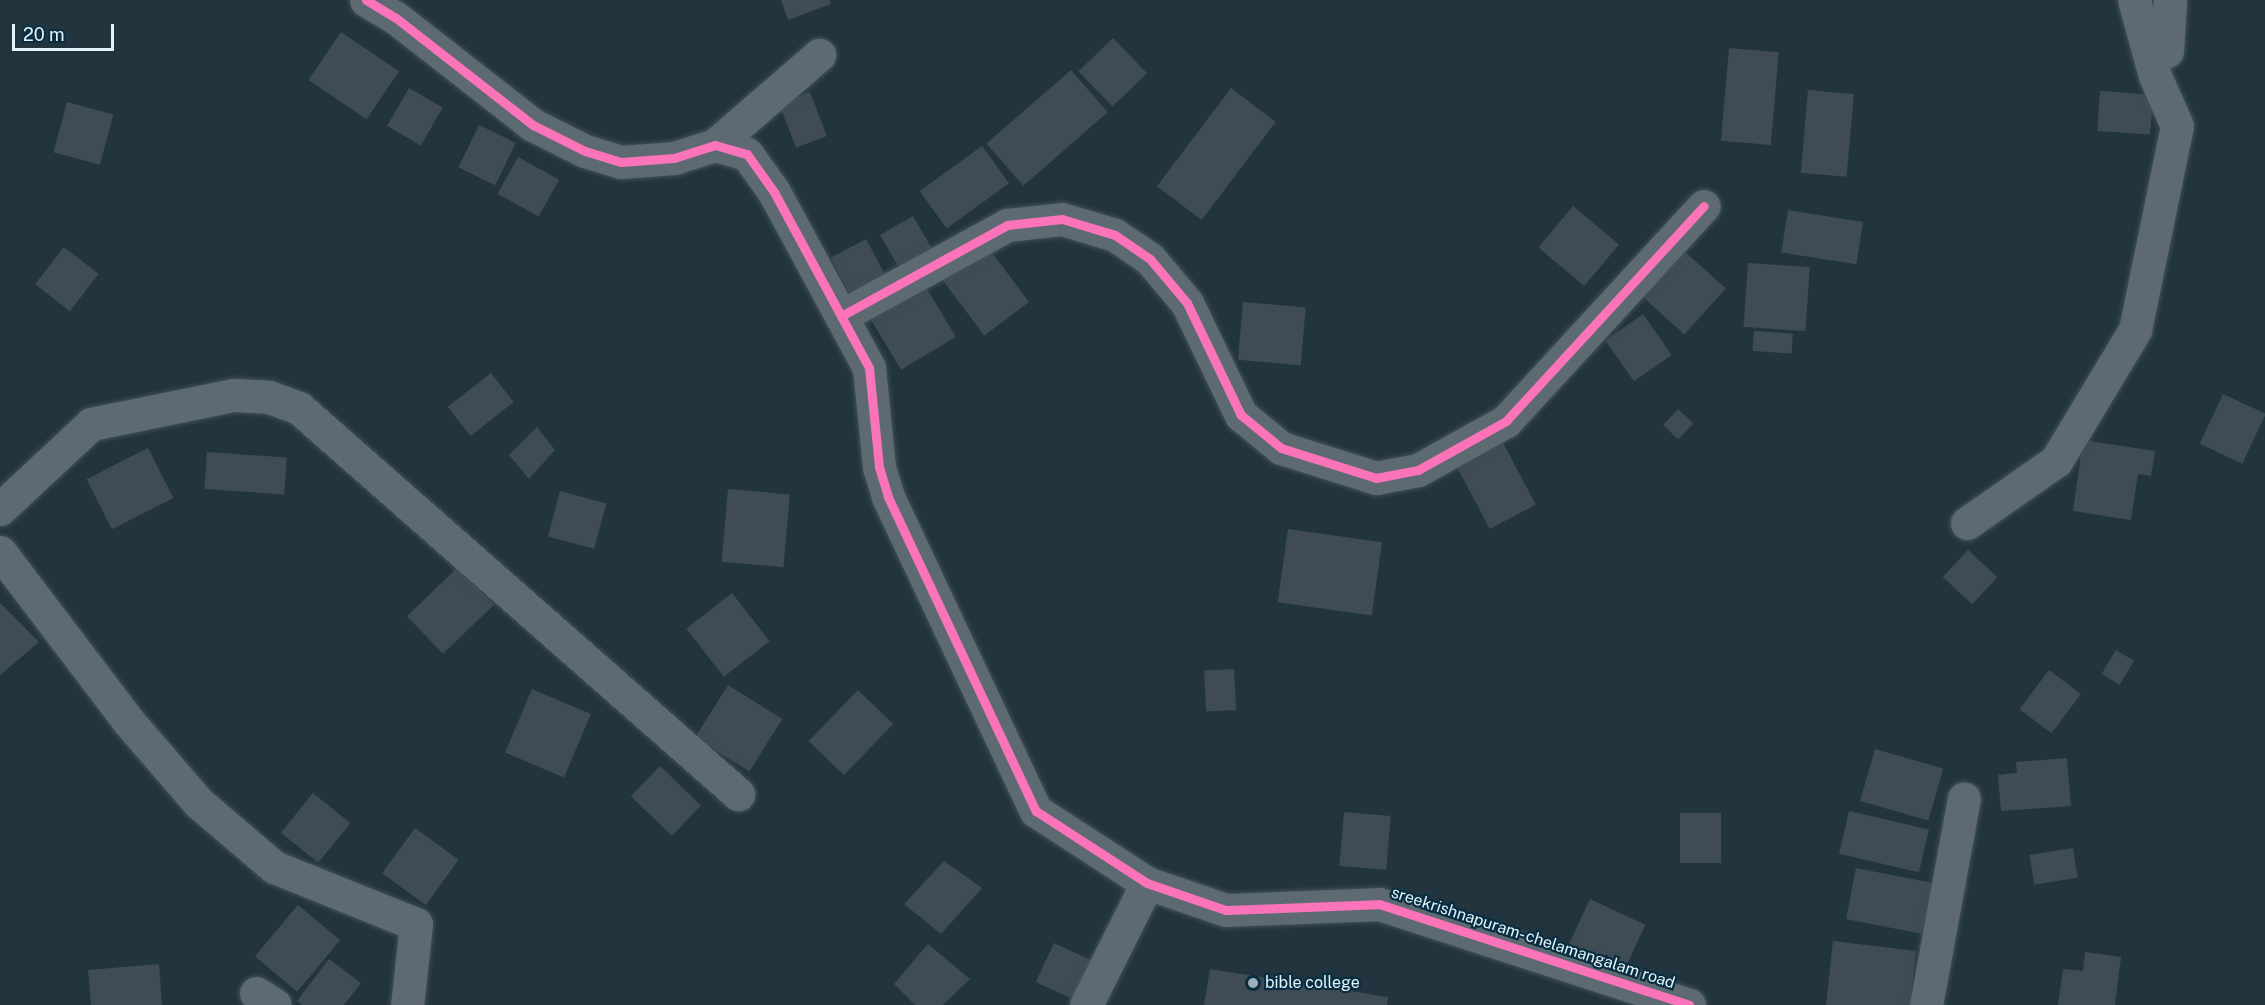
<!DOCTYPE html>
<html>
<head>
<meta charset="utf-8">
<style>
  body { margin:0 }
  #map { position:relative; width:2265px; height:1005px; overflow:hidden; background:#22353f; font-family:"Public Sans",sans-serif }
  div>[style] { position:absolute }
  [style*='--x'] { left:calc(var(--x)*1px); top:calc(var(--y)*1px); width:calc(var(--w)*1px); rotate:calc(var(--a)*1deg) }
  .building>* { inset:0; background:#3f4c55; transform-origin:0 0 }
  .roads { filter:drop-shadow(0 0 2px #415057) drop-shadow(0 0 2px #415057) }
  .minor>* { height:33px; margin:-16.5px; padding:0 16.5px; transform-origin:16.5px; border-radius:16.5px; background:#5d6a72 }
  .cycleway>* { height:9px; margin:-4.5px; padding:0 4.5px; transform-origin:4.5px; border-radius:4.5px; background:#fb73b8 }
  .dots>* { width:16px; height:16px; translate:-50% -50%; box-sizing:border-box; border:3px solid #092e41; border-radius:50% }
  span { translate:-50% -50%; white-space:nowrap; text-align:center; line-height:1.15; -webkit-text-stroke:4.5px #092e41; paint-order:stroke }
  .street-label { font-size:16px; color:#e3f3fd }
  .poi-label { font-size:16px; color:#e3f3fd }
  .left { translate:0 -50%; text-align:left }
  .scale { position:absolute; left:12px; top:24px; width:102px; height:27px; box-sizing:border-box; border:3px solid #e3f3fd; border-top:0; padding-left:8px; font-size:18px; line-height:21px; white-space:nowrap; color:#e3f3fd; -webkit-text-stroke:4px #092e41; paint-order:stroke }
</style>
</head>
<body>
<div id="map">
  <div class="building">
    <div style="clip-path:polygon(781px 0,830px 0,831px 4px,788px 20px)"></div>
    <div style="left:341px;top:32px;width:70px;height:58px;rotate:34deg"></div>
    <div style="left:1113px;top:38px;width:49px;height:48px;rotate:46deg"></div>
    <div style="left:1729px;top:48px;width:50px;height:93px;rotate:5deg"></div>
    <div style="left:1071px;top:70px;width:56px;height:112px;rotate:49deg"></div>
    <div style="left:409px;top:88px;width:39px;height:44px;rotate:30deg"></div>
    <div style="left:1231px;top:88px;width:56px;height:123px;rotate:37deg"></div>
    <div style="left:1808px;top:90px;width:46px;height:83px;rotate:5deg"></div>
    <div style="left:2100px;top:91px;width:53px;height:40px;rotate:4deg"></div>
    <div style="left:810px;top:92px;width:47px;height:33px;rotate:69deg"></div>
    <div style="left:67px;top:102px;width:48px;height:52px;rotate:15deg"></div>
    <div style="left:479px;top:125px;width:41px;height:47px;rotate:26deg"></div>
    <div style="left:982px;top:146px;width:46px;height:77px;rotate:54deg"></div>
    <div style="left:518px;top:157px;width:47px;height:42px;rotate:29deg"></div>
    <div style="left:1573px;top:206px;width:60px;height:54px;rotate:40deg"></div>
    <div style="left:1788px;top:210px;width:76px;height:43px;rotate:9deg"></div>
    <div style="left:913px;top:216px;width:43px;height:38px;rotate:60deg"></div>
    <div style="left:866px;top:239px;width:53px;height:40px;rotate:62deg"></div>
    <div style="left:987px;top:246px;width:70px;height:56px;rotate:53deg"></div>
    <div style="left:64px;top:247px;width:44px;height:47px;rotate:38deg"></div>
    <div style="left:1682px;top:249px;width:59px;height:62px;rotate:42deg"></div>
    <div style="left:1748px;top:263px;width:62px;height:64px;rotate:4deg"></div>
    <div style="left:926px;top:287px;width:58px;height:64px;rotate:59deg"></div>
    <div style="left:1243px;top:302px;width:63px;height:58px;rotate:5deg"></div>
    <div style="left:1643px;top:314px;width:50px;height:46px;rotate:55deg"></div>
    <div style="left:1754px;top:331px;width:39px;height:20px;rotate:4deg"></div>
    <div style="left:491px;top:373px;width:37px;height:55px;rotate:52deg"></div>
    <div style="left:2223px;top:394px;width:47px;height:55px;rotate:25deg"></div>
    <div style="left:1678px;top:409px;width:21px;height:22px;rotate:43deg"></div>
    <div style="clip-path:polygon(537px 427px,555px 450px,529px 479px,509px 455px)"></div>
    <div style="clip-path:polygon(2083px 440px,2155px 451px,2151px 476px,2138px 474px,2131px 520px,2073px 511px)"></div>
    <div style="left:1502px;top:441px;width:72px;height:52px;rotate:62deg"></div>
    <div style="left:148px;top:448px;width:56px;height:69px;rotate:63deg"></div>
    <div style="left:207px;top:452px;width:80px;height:37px;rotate:4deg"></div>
    <div style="left:728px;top:489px;width:62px;height:73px;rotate:5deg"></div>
    <div style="left:560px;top:491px;width:48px;height:47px;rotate:15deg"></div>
    <div style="left:1288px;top:529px;width:95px;height:74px;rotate:8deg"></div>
    <div style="left:1968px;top:550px;width:40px;height:37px;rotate:43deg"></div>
    <div style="left:458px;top:567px;width:52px;height:71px;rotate:46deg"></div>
    <div style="left:732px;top:593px;width:61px;height:58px;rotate:52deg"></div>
    <div style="clip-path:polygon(0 603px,39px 642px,0 675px)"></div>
    <div style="left:2116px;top:650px;width:21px;height:28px;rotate:31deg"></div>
    <div style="left:1234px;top:669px;width:41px;height:30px;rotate:87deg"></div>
    <div style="left:2049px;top:670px;width:40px;height:49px;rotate:37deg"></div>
    <div style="left:728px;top:685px;width:64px;height:62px;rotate:32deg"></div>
    <div style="left:532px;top:689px;width:64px;height:69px;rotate:23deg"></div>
    <div style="left:858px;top:690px;width:49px;height:71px;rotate:44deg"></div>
    <div style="left:1875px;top:749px;width:71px;height:54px;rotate:16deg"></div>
    <div style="clip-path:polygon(2067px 758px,2071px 806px,2001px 811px,1998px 775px,2017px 773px,2016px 762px)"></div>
    <div style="left:660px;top:766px;width:57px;height:42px;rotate:44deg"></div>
    <div style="left:313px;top:793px;width:48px;height:51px;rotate:39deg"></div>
    <div style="left:1849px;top:811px;width:82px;height:44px;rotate:13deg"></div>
    <div style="left:1344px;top:812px;width:47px;height:54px;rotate:5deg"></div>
    <div style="left:1721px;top:813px;width:50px;height:41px;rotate:90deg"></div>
    <div style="left:415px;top:828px;width:54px;height:56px;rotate:36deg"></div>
    <div style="left:2073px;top:848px;width:30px;height:44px;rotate:81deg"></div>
    <div style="clip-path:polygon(944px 861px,982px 888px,941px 934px,904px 904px)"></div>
    <div style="left:1856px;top:868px;width:82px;height:52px;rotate:11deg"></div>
    <div style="left:1590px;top:899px;width:61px;height:60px;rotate:25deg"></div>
    <div style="left:298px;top:905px;width:55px;height:67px;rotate:40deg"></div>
    <div style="clip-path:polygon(1833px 941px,1916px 951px,1910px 1005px,1826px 1005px)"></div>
    <div style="left:1054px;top:943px;width:51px;height:43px;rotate:25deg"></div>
    <div style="clip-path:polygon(928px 944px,970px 979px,943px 1005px,915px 1005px,894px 984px)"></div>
    <div style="clip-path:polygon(2085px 952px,2121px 957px,2115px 1005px,2058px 1005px,2063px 969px,2083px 971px)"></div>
    <div style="clip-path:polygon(329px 959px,361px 983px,344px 1005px,302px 1005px,297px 1001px)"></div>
    <div style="clip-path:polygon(159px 964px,162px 1005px,91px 1005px,88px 970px)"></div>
    <div style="clip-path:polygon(1210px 969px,1388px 997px,1387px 1005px,1204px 1005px)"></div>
  </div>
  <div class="roads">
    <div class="minor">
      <div style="--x:366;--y:0;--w:35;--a:31"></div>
      <div style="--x:396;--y:18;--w:174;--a:38"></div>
      <div style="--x:533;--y:125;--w:58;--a:26.6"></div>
      <div style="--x:585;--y:151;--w:38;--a:17"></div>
      <div style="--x:621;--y:162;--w:53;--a:-4.3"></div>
      <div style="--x:674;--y:158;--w:43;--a:-17.6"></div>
      <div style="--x:715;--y:145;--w:33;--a:16"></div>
      <div style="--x:747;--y:154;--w:47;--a:54.6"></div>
      <div style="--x:774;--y:192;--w:200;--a:61.6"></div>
      <div style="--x:869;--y:368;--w:100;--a:84.2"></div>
      <div style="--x:879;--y:467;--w:31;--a:73"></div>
      <div style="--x:888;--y:497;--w:347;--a:64.8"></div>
      <div style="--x:1036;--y:811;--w:132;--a:33"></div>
      <div style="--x:1147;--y:883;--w:83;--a:18.9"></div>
      <div style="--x:1226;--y:910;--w:153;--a:-2.2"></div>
      <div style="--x:1379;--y:904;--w:326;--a:18"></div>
      <div style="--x:2167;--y:51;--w:51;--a:-86.6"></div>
      <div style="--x:715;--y:145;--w:138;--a:-40.9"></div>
      <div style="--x:841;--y:316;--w:189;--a:-28.7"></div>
      <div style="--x:1007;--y:225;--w:55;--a:-6.2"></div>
      <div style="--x:1062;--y:219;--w:55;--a:16.8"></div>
      <div style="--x:1115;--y:235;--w:42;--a:34.4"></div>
      <div style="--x:1150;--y:259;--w:57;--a:49.9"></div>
      <div style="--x:1187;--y:303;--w:124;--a:64.3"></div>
      <div style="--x:1241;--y:415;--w:52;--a:39.5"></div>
      <div style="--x:1281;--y:448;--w:100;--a:17.5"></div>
      <div style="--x:1376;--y:478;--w:43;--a:-10.8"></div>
      <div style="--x:1418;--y:470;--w:101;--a:-29.1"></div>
      <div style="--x:1506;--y:421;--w:292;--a:-47.4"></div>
      <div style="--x:0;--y:509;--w:125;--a:-43"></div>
      <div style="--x:91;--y:424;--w:146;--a:-11.5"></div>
      <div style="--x:234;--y:395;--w:35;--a:3"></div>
      <div style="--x:269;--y:397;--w:32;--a:20"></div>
      <div style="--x:299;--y:408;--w:585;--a:41.32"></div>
      <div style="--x:1967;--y:523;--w:108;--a:-34.9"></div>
      <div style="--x:2056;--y:461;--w:153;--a:-58.9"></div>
      <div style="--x:2135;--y:330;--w:208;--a:-78.4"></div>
      <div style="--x:2177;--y:126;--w:55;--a:-113.7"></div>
      <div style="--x:2155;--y:76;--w:79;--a:-105.4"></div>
      <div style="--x:0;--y:552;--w:213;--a:52.8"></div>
      <div style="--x:129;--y:722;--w:107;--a:49.2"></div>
      <div style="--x:199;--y:803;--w:99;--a:40.5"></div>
      <div style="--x:274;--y:867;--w:153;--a:21.9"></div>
      <div style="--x:416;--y:924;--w:81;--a:96.3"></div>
      <div style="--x:256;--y:993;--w:22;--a:32"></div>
      <div style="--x:1086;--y:1005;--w:136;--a:-63.4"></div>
      <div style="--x:1926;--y:1005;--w:210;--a:-79.6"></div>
    </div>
  </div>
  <div class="cycleway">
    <div style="--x:366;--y:0;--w:35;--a:31"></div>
    <div style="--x:396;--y:18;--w:174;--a:38"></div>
    <div style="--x:533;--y:125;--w:58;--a:26.6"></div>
    <div style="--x:585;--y:151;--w:38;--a:17"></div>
    <div style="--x:621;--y:162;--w:53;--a:-4.3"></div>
    <div style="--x:674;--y:158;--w:43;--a:-17.6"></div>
    <div style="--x:715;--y:145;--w:33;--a:16"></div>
    <div style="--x:747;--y:154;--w:47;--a:54.6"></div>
    <div style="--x:774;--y:192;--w:200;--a:61.6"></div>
    <div style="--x:869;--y:368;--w:100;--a:84.2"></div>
    <div style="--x:879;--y:467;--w:31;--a:73"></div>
    <div style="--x:888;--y:497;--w:347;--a:64.8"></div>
    <div style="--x:1036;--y:811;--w:132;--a:33"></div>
    <div style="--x:1147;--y:883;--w:83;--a:18.9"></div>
    <div style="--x:1226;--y:910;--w:153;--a:-2.2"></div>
    <div style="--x:1379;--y:904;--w:326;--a:18"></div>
    <div style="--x:841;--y:316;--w:189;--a:-28.7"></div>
    <div style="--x:1007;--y:225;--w:55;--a:-6.2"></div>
    <div style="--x:1062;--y:219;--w:55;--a:16.8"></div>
    <div style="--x:1115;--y:235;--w:42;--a:34.4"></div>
    <div style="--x:1150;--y:259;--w:57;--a:49.9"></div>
    <div style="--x:1187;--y:303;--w:124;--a:64.3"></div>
    <div style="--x:1241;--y:415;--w:52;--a:39.5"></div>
    <div style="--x:1281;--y:448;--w:100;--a:17.5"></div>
    <div style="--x:1376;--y:478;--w:43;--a:-10.8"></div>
    <div style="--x:1418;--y:470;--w:101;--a:-29.1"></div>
    <div style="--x:1506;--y:421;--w:292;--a:-47.4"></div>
  </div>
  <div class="dots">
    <div style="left:1253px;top:983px;background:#9fb0ba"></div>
  </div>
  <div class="street-label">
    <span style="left:1533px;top:938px;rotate:18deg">sreekrishnapuram- chelamangalam road</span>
  </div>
  <div class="poi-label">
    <span class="left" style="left:1265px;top:983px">bible college</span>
  </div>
  <div class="scale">20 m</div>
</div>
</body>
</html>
